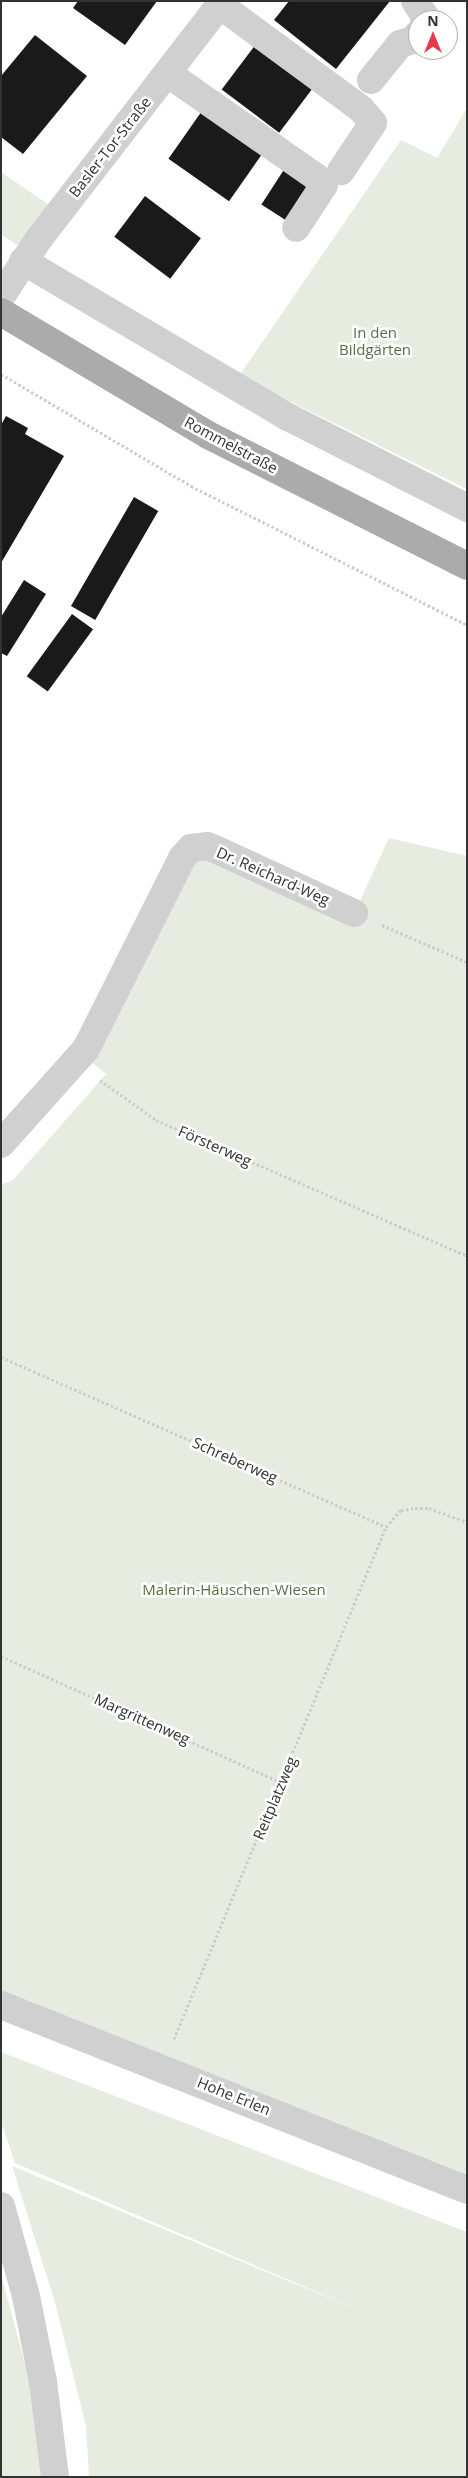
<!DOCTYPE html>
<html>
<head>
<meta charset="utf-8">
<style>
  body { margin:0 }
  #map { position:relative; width:468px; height:2478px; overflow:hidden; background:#fff; font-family:"Open Sans",sans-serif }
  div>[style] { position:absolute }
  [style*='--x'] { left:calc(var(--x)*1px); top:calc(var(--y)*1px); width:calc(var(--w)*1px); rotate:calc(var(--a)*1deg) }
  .green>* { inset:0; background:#e6ecdf }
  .building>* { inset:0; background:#1a1a1a; transform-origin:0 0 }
  .path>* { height:3px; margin-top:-1.5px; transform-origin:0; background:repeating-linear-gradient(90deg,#cdcdcd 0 2.5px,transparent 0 5px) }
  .minor>* { height:28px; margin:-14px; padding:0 14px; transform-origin:14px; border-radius:14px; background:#d0d0d0 }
  .major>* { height:28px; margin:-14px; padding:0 14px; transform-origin:14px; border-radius:14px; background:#ababab }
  span { translate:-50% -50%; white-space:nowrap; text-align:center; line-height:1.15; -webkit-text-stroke:5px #fff; paint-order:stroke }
  .street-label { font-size:15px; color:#333 }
  .park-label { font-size:15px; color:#56703f }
  .frame { position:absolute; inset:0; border:2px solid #333; pointer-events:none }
  .north { position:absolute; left:408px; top:10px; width:50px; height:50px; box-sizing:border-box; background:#fff; border:1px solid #adadad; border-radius:50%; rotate:0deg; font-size:14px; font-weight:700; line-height:20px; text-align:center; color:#333 }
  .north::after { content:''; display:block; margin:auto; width:18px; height:22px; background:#e63946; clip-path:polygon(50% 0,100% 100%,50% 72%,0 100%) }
</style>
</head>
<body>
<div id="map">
  <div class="green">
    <div style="clip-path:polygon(467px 108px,467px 489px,239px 376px,401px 140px,437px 158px)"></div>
    <div style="clip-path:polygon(1px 172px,52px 207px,23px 249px,1px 234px)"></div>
    <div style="clip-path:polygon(389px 838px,467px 856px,467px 2176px,1px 1996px,1px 1185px,13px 1180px,106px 1074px,89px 1060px,195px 859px,220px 859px,352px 918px)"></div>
    <div style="clip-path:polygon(1px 2052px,467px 2232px,467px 2477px,89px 2477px,86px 2426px,54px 2299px,12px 2166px,375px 2317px,15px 2163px,1px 2122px)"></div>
    <div style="clip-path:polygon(1px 2275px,31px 2385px,42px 2477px,1px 2477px)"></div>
  </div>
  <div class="building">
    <div style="clip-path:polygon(78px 1px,157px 1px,125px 45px,73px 8px)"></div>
    <div style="clip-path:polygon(289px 1px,390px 1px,336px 69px,274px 20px)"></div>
    <div style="clip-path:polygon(35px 35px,87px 76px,23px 154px,1px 137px,1px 76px)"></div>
    <div style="left:256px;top:44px;width:72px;height:57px;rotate:37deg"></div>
    <div style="left:204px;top:108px;width:74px;height:62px;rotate:35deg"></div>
    <div style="left:287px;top:165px;width:31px;height:47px;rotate:33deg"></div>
    <div style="left:145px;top:196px;width:70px;height:51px;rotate:37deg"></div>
    <div style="clip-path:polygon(6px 416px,28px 428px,25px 434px,64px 456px,1px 563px,1px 425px)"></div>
    <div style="left:134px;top:497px;width:28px;height:126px;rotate:30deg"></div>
    <div style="clip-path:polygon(24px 580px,46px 594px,7px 656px,1px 653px,1px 617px)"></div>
    <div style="left:72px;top:614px;width:26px;height:77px;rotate:36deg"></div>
  </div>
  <div class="path">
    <div style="--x:1;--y:374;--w:221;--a:30.5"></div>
    <div style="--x:191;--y:486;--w:309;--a:26.7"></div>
    <div style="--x:382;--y:925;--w:93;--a:23.5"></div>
    <div style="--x:100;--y:1080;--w:69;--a:35.5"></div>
    <div style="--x:156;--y:1120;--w:339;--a:23.6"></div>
    <div style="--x:1;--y:1357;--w:421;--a:23.8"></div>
    <div style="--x:386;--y:1527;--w:23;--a:-49"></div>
    <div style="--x:401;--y:1510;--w:14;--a:-8"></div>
    <div style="--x:415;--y:1508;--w:14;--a:0"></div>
    <div style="--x:429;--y:1508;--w:40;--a:20.2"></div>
    <div style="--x:1;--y:1656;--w:308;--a:24.3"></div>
    <div style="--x:174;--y:2039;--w:554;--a:-67.51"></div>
  </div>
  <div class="minor">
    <div style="--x:415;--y:1;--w:17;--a:57"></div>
    <div style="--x:424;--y:15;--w:5;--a:90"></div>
    <div style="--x:220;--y:5;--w:175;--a:36.4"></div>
    <div style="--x:361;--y:109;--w:18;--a:49"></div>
    <div style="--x:373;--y:123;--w:58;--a:123.7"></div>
    <div style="--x:167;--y:73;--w:182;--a:34.9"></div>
    <div style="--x:316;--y:177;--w:11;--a:45"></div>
    <div style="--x:324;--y:185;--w:51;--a:123.1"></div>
    <div style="--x:371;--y:80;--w:46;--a:-51.1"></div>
    <div style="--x:400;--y:44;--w:14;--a:-17"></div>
    <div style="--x:413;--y:40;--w:8;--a:-50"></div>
    <div style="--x:23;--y:261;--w:308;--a:30.5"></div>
    <div style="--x:288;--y:417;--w:201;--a:26.9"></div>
    <div style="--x:1;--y:297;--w:68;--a:-57"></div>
    <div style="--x:38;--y:240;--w:302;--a:-52.3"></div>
    <div style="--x:1;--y:1144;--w:127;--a:-48.2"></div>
    <div style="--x:86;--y:1049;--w:214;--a:-63.3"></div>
    <div style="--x:182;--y:858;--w:13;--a:-48"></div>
    <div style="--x:191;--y:848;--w:16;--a:-7"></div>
    <div style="--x:207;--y:846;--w:11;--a:22"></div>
    <div style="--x:217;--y:850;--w:151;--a:24.7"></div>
    <div style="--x:1;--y:2005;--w:501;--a:21.65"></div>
    <div style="--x:1;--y:2206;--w:93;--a:74.5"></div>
    <div style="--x:26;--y:2296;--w:88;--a:78.8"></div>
    <div style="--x:43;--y:2382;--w:96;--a:82.8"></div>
  </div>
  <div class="major">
    <div style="--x:1;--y:312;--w:241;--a:30.7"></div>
    <div style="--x:208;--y:435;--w:290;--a:26.8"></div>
  </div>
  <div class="street-label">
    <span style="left:110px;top:147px;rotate:-52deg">Basler-Tor-Straße</span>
    <span style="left:231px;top:445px;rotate:28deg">Rommelstraße</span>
    <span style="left:273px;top:876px;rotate:24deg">Dr. Reichard-Weg</span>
    <span style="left:215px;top:1146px;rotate:24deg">Försterweg</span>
    <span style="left:235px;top:1460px;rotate:24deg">Schreberweg</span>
    <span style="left:142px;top:1719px;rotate:24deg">Margrittenweg</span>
    <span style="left:275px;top:1798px;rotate:-67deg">Reitplatzweg</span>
    <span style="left:234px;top:2096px;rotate:22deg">Hohe Erlen</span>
  </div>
  <div class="park-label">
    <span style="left:375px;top:341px">In den<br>Bildgärten</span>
    <span style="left:234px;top:1590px">Malerin-Häuschen-Wiesen</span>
  </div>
  <div class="frame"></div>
  <div class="north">N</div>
</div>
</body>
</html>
